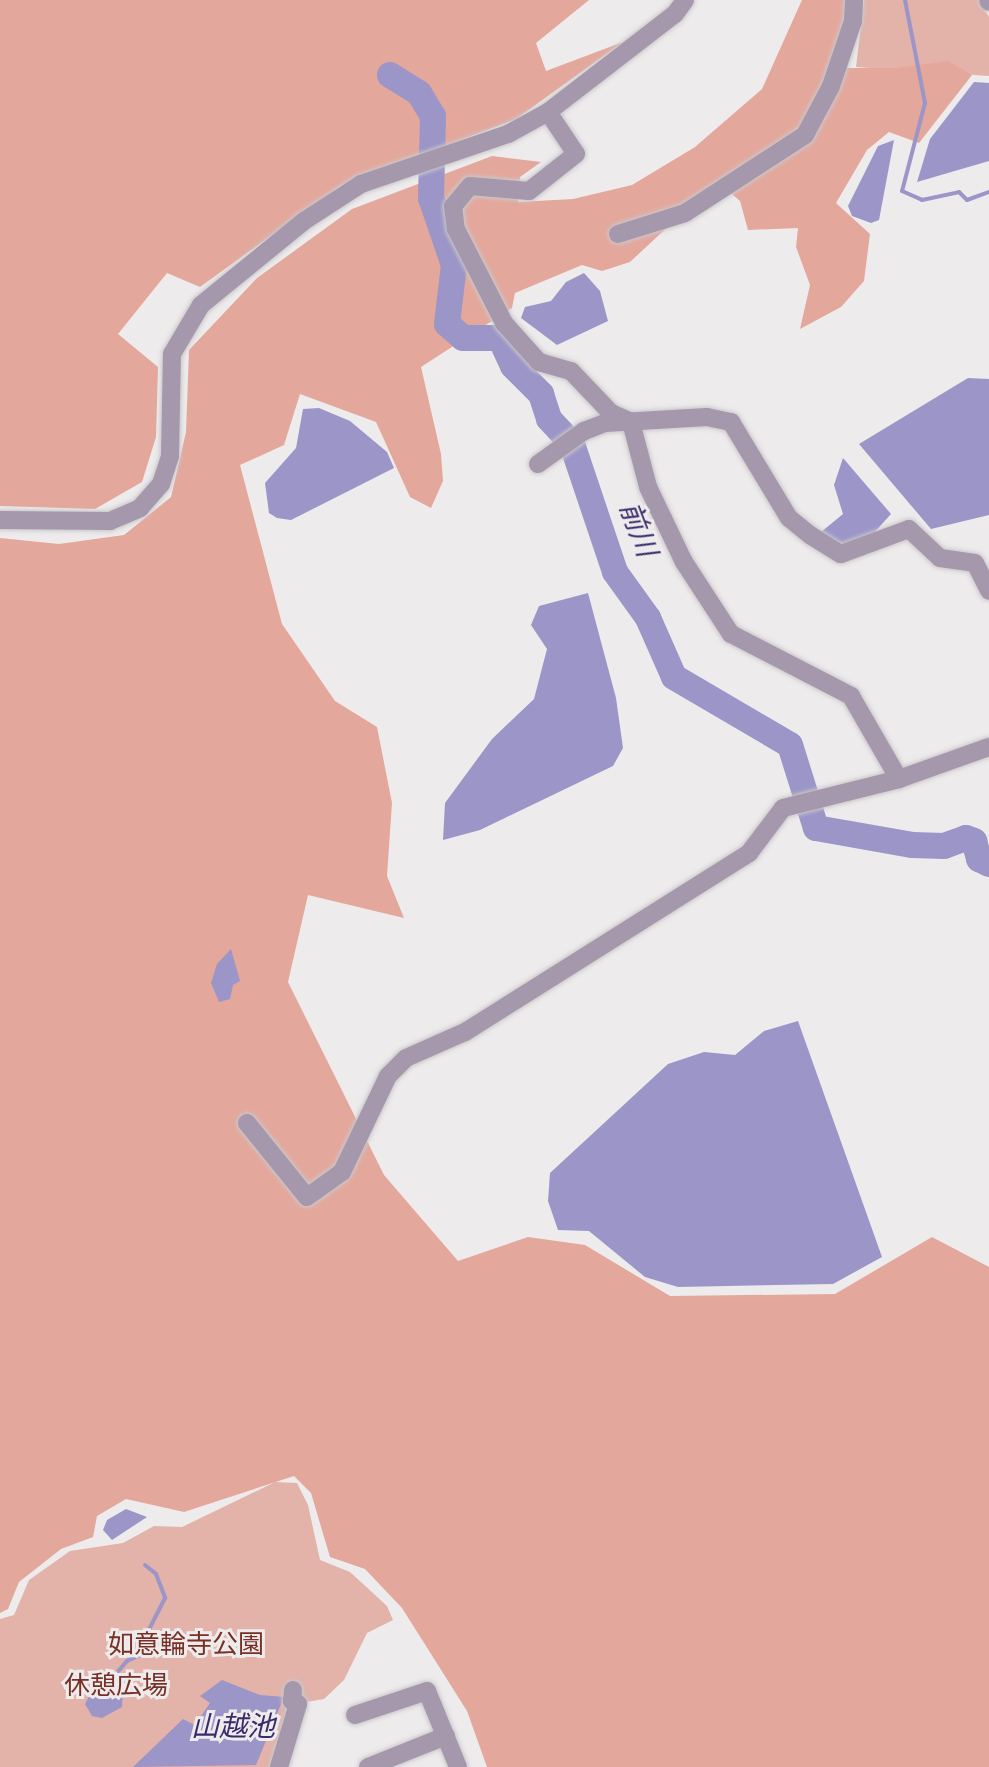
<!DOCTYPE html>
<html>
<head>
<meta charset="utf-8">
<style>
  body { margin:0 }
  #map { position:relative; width:989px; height:1767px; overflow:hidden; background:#eeebed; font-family:Overpass,"Noto Sans JP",sans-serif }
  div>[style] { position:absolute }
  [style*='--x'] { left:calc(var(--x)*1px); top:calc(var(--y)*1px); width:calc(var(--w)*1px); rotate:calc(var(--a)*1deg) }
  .green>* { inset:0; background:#e3b2a9 }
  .forest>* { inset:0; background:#e4a79c }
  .water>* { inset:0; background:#9b95c8 }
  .stream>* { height:4px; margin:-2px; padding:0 2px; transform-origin:2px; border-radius:2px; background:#9b95c8 }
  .river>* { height:26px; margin:-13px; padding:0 13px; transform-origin:13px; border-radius:13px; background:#9b95c8 }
  .roads { filter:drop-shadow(0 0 2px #cac8c9) drop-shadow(0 0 2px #cac8c9) }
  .minor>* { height:18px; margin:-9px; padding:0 9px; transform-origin:9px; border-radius:9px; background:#a597ac }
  span { translate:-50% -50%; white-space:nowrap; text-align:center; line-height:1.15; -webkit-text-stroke:6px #eeebed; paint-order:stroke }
  .park-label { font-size:26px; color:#782f24 }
  .water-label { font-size:28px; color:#3a2c6b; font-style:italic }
</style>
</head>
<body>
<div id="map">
  <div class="green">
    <div style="clip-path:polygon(864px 0,978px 0,989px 17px,989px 76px,856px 67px)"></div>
    <div style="clip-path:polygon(275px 1482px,297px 1483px,308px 1505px,320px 1560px,350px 1572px,387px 1606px,393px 1620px,367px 1633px,344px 1680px,324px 1699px,294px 1704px,281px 1767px,0 1767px,0 1619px,14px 1615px,29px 1580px,70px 1551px,123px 1543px,154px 1526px,182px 1527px)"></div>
  </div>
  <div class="forest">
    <div style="clip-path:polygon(0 0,589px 0,536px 43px,546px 71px,623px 42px,516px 119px,340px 186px,200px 287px,167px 273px,118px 334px,158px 367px,156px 437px,142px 482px,95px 509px,0 506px)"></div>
    <div style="clip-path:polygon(802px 0,846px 0,846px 18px,831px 68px,897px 68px,948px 61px,972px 75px,919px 143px,889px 132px,867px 150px,836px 203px,870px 234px,864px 281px,841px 307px,800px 329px,810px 285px,796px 247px,798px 228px,748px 230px,740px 201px,717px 181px,630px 262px,602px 271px,582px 265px,515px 293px,512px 308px,421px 367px,441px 454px,443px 481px,431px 508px,410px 497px,376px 422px,300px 394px,284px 445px,240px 465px,282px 624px,335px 701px,377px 727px,392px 803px,387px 876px,404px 918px,308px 895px,288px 982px,384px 1175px,458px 1261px,528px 1237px,585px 1245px,670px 1296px,835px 1294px,932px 1237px,989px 1267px,989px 1767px,487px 1767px,467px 1711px,402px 1608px,365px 1569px,330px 1557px,311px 1493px,294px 1476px,184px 1512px,126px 1499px,97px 1516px,93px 1537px,61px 1549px,19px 1582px,8px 1609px,0 1613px,0 538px,59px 544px,124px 535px,171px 497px,186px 432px,189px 350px,257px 278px,352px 209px,492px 156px,541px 162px,520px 177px,518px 202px,573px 199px,632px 185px,695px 147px,762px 89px)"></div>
  </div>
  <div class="water">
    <div style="clip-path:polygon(974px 82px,989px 83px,989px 161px,917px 182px,930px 139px)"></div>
    <div style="clip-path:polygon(894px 140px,879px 220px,871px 223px,852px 216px,848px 206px,878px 146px)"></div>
    <div style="clip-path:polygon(584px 273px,600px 291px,608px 321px,557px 345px,521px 318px,525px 307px,551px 301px,566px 282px)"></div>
    <div style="clip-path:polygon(968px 378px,989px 379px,989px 515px,931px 529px,859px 444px)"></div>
    <div style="clip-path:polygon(319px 408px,350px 421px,387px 452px,394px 468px,291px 520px,277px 518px,269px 513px,265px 483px,296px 448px,303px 409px)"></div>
    <div style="clip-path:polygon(843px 458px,891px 514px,874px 533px,839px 551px,815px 537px,843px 514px,834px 485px)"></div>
    <div style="clip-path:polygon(588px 593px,616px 698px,623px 748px,613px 766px,480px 830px,443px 840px,445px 803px,492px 739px,534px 699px,547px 649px,531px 625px,539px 606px)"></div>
    <div style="clip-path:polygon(231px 949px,240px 981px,233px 985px,230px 999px,219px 1002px,211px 983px,217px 964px)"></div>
    <div style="clip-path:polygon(798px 1021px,882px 1257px,833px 1284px,678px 1287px,645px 1277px,589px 1231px,558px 1230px,548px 1201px,550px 1173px,668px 1064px,704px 1052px,735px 1055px,764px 1031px)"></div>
    <div style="clip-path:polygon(126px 1509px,147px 1517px,112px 1540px,103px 1530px,107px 1520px)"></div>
    <div style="clip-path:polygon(111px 1675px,123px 1688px,122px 1707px,102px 1718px,92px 1716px,85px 1704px,93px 1688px)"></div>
    <div style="clip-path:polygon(222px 1680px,260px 1695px,284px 1697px,256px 1765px,133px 1767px,183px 1719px,195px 1725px,210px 1703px,200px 1696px)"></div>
  </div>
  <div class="stream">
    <div style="--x:905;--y:0;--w:105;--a:79"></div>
    <div style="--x:925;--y:103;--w:91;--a:104.6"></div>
    <div style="--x:902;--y:191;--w:22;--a:24"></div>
    <div style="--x:922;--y:200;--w:38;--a:-12"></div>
    <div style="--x:959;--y:192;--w:11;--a:45"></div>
    <div style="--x:967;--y:200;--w:23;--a:-20"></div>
    <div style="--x:145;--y:1565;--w:14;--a:39"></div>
    <div style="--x:156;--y:1574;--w:26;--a:69"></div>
    <div style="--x:165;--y:1598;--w:34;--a:117"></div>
    <div style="--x:114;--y:1676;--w:20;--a:-49"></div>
    <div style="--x:127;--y:1661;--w:24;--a:-24"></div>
    <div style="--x:149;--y:1651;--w:15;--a:-82"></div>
  </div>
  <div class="river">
    <div style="--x:390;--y:75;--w:34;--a:32"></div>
    <div style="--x:419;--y:93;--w:27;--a:59"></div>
    <div style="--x:433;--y:116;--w:82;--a:91.4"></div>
    <div style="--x:431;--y:198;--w:71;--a:71.1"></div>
    <div style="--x:454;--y:265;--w:59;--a:96.8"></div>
    <div style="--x:447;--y:324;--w:21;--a:41"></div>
    <div style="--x:463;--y:338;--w:37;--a:0"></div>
    <div style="--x:500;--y:338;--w:31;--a:65"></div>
    <div style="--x:513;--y:366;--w:40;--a:45"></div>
    <div style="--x:541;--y:394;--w:26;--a:72"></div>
    <div style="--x:549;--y:419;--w:34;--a:47"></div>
    <div style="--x:572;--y:444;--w:135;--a:71.4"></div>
    <div style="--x:615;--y:572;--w:57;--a:54.3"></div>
    <div style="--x:648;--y:618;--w:64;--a:66.2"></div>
    <div style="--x:674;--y:677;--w:134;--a:30.4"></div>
    <div style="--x:790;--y:745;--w:87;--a:72.6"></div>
    <div style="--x:816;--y:828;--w:97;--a:10"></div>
    <div style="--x:912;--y:845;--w:32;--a:2"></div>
    <div style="--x:944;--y:846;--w:23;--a:-20"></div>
    <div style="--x:966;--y:838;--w:9;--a:21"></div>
    <div style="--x:974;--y:841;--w:19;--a:74"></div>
    <div style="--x:979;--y:859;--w:11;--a:27"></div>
  </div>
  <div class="roads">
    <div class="minor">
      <div style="--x:988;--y:0;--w:2;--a:63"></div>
      <div style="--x:548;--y:112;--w:50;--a:56.3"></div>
      <div style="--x:576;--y:154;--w:60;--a:141.8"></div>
      <div style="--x:529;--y:191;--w:59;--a:-175.2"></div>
      <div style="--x:470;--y:186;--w:26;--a:130"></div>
      <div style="--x:453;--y:206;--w:23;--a:83"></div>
      <div style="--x:456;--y:229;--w:106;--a:62.9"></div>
      <div style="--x:504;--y:323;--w:52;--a:48.1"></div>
      <div style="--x:539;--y:362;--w:33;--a:16"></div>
      <div style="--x:571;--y:371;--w:58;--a:46.4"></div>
      <div style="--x:611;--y:413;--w:22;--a:24"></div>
      <div style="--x:631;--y:422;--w:67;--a:75.3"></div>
      <div style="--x:648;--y:487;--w:83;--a:64.4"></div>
      <div style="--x:684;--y:562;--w:86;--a:56.9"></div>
      <div style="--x:731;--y:634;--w:135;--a:27.3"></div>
      <div style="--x:851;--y:696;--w:96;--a:60"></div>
      <div style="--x:618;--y:234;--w:70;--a:-17.4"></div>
      <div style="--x:685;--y:213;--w:143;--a:-33"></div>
      <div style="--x:805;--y:135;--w:55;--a:-62"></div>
      <div style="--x:831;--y:86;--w:69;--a:-71.3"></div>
      <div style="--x:853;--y:21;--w:21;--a:-87"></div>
      <div style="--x:538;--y:464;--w:57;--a:-35.7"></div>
      <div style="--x:584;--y:431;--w:22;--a:-21"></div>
      <div style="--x:605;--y:423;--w:102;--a:-3.4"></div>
      <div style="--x:707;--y:417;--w:25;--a:12"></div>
      <div style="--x:731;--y:422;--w:112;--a:58.9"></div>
      <div style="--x:789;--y:518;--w:27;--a:39"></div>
      <div style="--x:810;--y:535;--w:36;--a:32"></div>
      <div style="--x:841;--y:554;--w:72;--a:-20.2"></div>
      <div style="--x:909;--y:529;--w:42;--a:43.1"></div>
      <div style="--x:940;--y:558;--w:35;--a:8"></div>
      <div style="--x:975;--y:563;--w:31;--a:63"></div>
      <div style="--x:0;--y:520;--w:110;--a:0.5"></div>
      <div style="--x:110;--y:521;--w:33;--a:-23"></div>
      <div style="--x:140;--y:508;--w:32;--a:-49"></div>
      <div style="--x:161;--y:484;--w:29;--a:-72"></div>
      <div style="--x:170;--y:456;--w:102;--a:-88.9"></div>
      <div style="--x:172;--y:354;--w:57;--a:-59.4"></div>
      <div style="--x:201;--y:305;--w:133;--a:-39.2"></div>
      <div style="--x:304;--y:221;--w:68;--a:-33"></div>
      <div style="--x:361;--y:184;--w:155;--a:-18.8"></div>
      <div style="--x:508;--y:134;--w:46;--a:-28.8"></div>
      <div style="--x:548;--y:112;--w:160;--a:-37.7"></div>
      <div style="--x:675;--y:14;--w:17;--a:-54"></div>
      <div style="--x:247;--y:1123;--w:95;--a:51"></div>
      <div style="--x:307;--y:1197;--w:43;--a:-35.5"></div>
      <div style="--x:342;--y:1172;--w:106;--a:-64.4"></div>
      <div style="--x:388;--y:1076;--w:25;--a:-45"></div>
      <div style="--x:406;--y:1058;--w:64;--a:-23.8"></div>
      <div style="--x:465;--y:1032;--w:336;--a:-32.2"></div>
      <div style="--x:749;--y:853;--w:56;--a:-52.9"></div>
      <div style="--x:783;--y:808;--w:120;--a:-14"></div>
      <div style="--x:899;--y:779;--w:96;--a:-19.6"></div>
      <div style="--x:355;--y:1715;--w:76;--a:-18.4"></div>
      <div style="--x:427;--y:1691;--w:82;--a:67.8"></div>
      <div style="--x:279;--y:1767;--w:66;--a:-73.2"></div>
      <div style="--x:298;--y:1704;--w:7;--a:-153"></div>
      <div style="--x:292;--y:1701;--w:11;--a:-85"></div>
      <div style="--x:368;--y:1767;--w:84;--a:-21.7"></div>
    </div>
  </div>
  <div class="park-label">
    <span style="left:186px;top:1647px">如意輪寺公園</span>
    <span style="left:116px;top:1688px">休憩広場</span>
  </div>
  <div class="water-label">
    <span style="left:636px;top:530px;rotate:69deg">前川</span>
    <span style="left:233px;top:1729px">山越池</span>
  </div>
</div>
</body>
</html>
